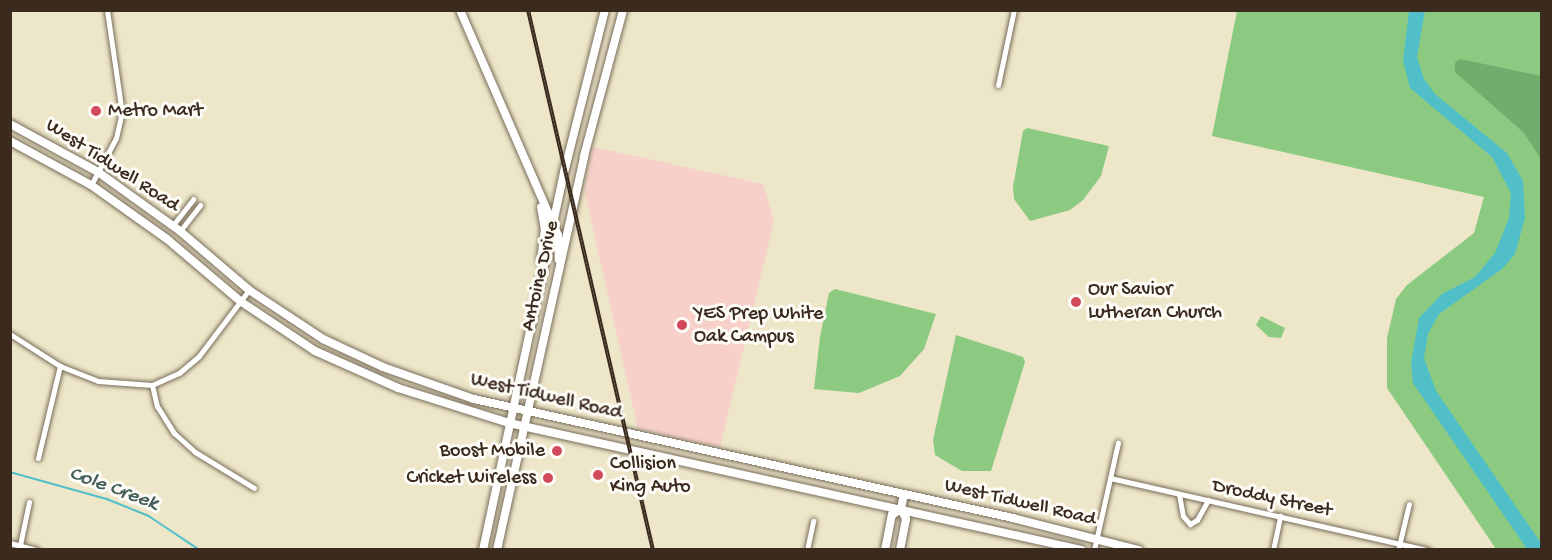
<!DOCTYPE html>
<html>
<head>
<meta charset="utf-8">
<style>
  body { margin:0 }
  #map { position:relative; width:1552px; height:560px; overflow:hidden; background:#ede6c8; font-family:"Gochi Hand",sans-serif }
  div>[style] { position:absolute }
  [style*='--x'] { left:calc(var(--x)*1px); top:calc(var(--y)*1px); width:calc(var(--w)*1px); rotate:calc(var(--a)*1deg) }
  .built>* { inset:0; background:#f7d1c9 }
  .green>* { inset:0; background:#8bca80 }
  .forest>* { inset:0; background:#70ae6e }
  .water>* { inset:0; background:#51bfc8 }
  .stream>* { height:1.5px; margin:-0.75px; padding:0 0.75px; transform-origin:0.75px; border-radius:0.75px; background:#51bfc8 }
  .roads { filter:drop-shadow(0 0 2px #796c5a) drop-shadow(0 0 2px #796c5a) }
  .street>* { height:5px; margin:-2.5px; padding:0 2.5px; transform-origin:2.5px; border-radius:2.5px; background:#fff }
  .secondary>* { height:8px; margin:-4px; padding:0 4px; transform-origin:4px; border-radius:4px; background:#fff }
  .rail>* { height:4px; margin-top:-2px; transform-origin:0; background:repeating-linear-gradient(90deg,#fdfcf7 0 4.5px,#3b2a1e 0 9px); box-sizing:border-box; border-block:2px solid #3b2a1e }
  .dots>* { width:16px; height:16px; translate:-50% -50%; box-sizing:border-box; border:3px solid #fdfcf7; border-radius:50% }
  span { translate:-50% -50%; white-space:nowrap; text-align:center; line-height:1.15; -webkit-text-stroke:6px #fdfcf7; paint-order:stroke }
  .poi-label { font-size:20px; color:#3b2a1e }
  .left { translate:0 -50%; text-align:left }
  .right { translate:-100% -50%; text-align:right }
  .street-label { font-size:20px; color:#3b2a1e }
  .water-label { font-size:21px; color:#435e5a; font-style:italic }
  .frame { position:absolute; inset:0; border:12px solid #3b2a1e; pointer-events:none }
</style>
</head>
<body>
<div id="map">
  <div class="built">
    <div style="clip-path:polygon(593px 147px,763px 184px,774px 221px,720px 447px,638px 429px,584px 189px)"></div>
  </div>
  <div class="green">
    <div style="clip-path:polygon(1370px 10px,1541px 11px,1541px 549px,1496px 549px,1387px 388px,1387px 338px,1396px 299px,1407px 285px,1474px 233px,1484px 197px,1212px 136px,1237px 11px)"></div>
    <div style="clip-path:polygon(1027px 128px,1109px 146px,1101px 176px,1083px 200px,1070px 210px,1030px 221px,1014px 199px,1013px 187px,1023px 131px)"></div>
    <div style="clip-path:polygon(835px 289px,936px 314px,924px 349px,900px 376px,859px 393px,814px 389px,820px 337px,829px 293px)"></div>
    <div style="clip-path:polygon(1261px 316px,1285px 328px,1281px 338px,1269px 337px,1256px 325px)"></div>
    <div style="clip-path:polygon(956px 335px,1023px 357px,1025px 362px,991px 471px,962px 471px,935px 455px,933px 440px)"></div>
  </div>
  <div class="forest">
    <div style="clip-path:polygon(1460px 59px,1541px 76px,1541px 159px,1524px 133px,1455px 72px,1455px 63px)"></div>
  </div>
  <div class="water">
    <div style="clip-path:polygon(1409px 11px,1425px 11px,1417px 57px,1424px 79px,1435px 94px,1507px 153px,1523px 181px,1525px 218px,1515px 254px,1502px 269px,1439px 314px,1428px 334px,1424px 358px,1436px 391px,1541px 543px,1541px 549px,1527px 549px,1413px 383px,1411px 363px,1419px 318px,1442px 294px,1475px 277px,1495px 253px,1509px 218px,1511px 193px,1492px 157px,1410px 88px,1403px 60px)"></div>
  </div>
  <div class="stream">
    <div style="--x:10;--y:472;--w:101;--a:15.6"></div>
    <div style="--x:107;--y:499;--w:45;--a:22"></div>
    <div style="--x:149;--y:516;--w:61;--a:33.7"></div>
  </div>
  <div class="roads">
    <div class="street">
      <div style="--x:998;--y:85;--w:77;--a:-78"></div>
      <div style="--x:91;--y:185;--w:53;--a:-62"></div>
      <div style="--x:116;--y:138;--w:26;--a:-77"></div>
      <div style="--x:122;--y:113;--w:104;--a:-98.3"></div>
      <div style="--x:173;--y:225;--w:33;--a:-52"></div>
      <div style="--x:180;--y:231;--w:33;--a:-52"></div>
      <div style="--x:10;--y:334;--w:59;--a:32.6"></div>
      <div style="--x:60;--y:366;--w:41;--a:21.5"></div>
      <div style="--x:98;--y:381;--w:54;--a:4.2"></div>
      <div style="--x:152;--y:385;--w:30;--a:-24"></div>
      <div style="--x:179;--y:373;--w:26;--a:-40"></div>
      <div style="--x:199;--y:356;--w:83;--a:-52.9"></div>
      <div style="--x:152;--y:385;--w:22;--a:77"></div>
      <div style="--x:157;--y:406;--w:32;--a:58"></div>
      <div style="--x:174;--y:433;--w:28;--a:42"></div>
      <div style="--x:195;--y:452;--w:69;--a:31.4"></div>
      <div style="--x:38;--y:458;--w:95;--a:-76.6"></div>
      <div style="--x:1110;--y:478;--w:326;--a:12.8"></div>
      <div style="--x:1179;--y:494;--w:22;--a:80"></div>
      <div style="--x:1183;--y:516;--w:11;--a:49"></div>
      <div style="--x:1190;--y:524;--w:8;--a:-30"></div>
      <div style="--x:1197;--y:520;--w:23;--a:-61"></div>
      <div style="--x:10;--y:543;--w:28;--a:15"></div>
      <div style="--x:19;--y:550;--w:49;--a:-78.2"></div>
      <div style="--x:807;--y:550;--w:30;--a:-78"></div>
      <div style="--x:1094;--y:550;--w:110;--a:-77.4"></div>
      <div style="--x:1273;--y:550;--w:35;--a:-78"></div>
      <div style="--x:1398;--y:550;--w:47;--a:-76.6"></div>
    </div>
    <div class="secondary">
      <div style="--x:460;--y:10;--w:245;--a:66.5"></div>
      <div style="--x:558;--y:235;--w:25;--a:88"></div>
      <div style="--x:10;--y:124;--w:100;--a:28.6"></div>
      <div style="--x:98;--y:172;--w:101;--a:35.7"></div>
      <div style="--x:180;--y:231;--w:91;--a:40.5"></div>
      <div style="--x:249;--y:290;--w:89;--a:33.5"></div>
      <div style="--x:323;--y:339;--w:66;--a:25"></div>
      <div style="--x:383;--y:367;--w:96;--a:19.4"></div>
      <div style="--x:474;--y:399;--w:552;--a:12.45"></div>
      <div style="--x:1013;--y:518;--w:130;--a:14.3"></div>
      <div style="--x:10;--y:141;--w:92;--a:28.5"></div>
      <div style="--x:91;--y:185;--w:93;--a:35.4"></div>
      <div style="--x:167;--y:239;--w:96;--a:40.3"></div>
      <div style="--x:240;--y:301;--w:90;--a:33.7"></div>
      <div style="--x:315;--y:351;--w:91;--a:24"></div>
      <div style="--x:398;--y:388;--w:116;--a:17.5"></div>
      <div style="--x:509;--y:423;--w:587;--a:12.5"></div>
      <div style="--x:541;--y:261;--w:31;--a:-83"></div>
      <div style="--x:545;--y:230;--w:23;--a:-100"></div>
      <div style="--x:483;--y:550;--w:390;--a:-77.9"></div>
      <div style="--x:565;--y:169;--w:164;--a:-75.9"></div>
      <div style="--x:497;--y:550;--w:403;--a:-77.5"></div>
      <div style="--x:584;--y:156;--w:151;--a:-75"></div>
      <div style="--x:885;--y:550;--w:36;--a:-79"></div>
      <div style="--x:892;--y:515;--w:11;--a:-34"></div>
      <div style="--x:900;--y:550;--w:32;--a:-79"></div>
      <div style="--x:906;--y:519;--w:11;--a:-117"></div>
      <div style="--x:901;--y:509;--w:15;--a:-79"></div>
    </div>
  </div>
  <div class="rail">
    <div style="--x:528;--y:10;--w:554;--a:76.97"></div>
  </div>
  <div class="dots">
    <div style="left:96px;top:111px;background:#d1495b"></div>
    <div style="left:1076px;top:302px;background:#d1495b"></div>
    <div style="left:682px;top:325px;background:#d1495b"></div>
    <div style="left:557px;top:451px;background:#d1495b"></div>
    <div style="left:598px;top:475px;background:#d1495b"></div>
    <div style="left:548px;top:478px;background:#d1495b"></div>
  </div>
  <div class="poi-label">
    <span class="left" style="left:108px;top:111px">Metro Mart</span>
    <span class="left" style="left:1088px;top:302px">Our Savior<br>Lutheran Church</span>
    <span class="left" style="left:694px;top:326px">YES Prep White<br>Oak Campus</span>
    <span class="right" style="left:545px;top:451px">Boost Mobile</span>
    <span class="left" style="left:610px;top:476px">Collision<br>King Auto</span>
    <span class="right" style="left:536px;top:478px">Cricket Wireless</span>
  </div>
  <div class="street-label">
    <span style="left:112px;top:166px;rotate:33deg">West Tidwell Road</span>
    <span style="left:541px;top:276px;rotate:-77deg">Antoine Drive</span>
    <span style="left:546px;top:397px;rotate:13deg">West Tidwell Road</span>
    <span style="left:1272px;top:499px;rotate:12deg">Droddy Street</span>
    <span style="left:1020px;top:503px;rotate:13deg">West Tidwell Road</span>
  </div>
  <div class="water-label">
    <span style="left:113px;top:490px;rotate:20deg">Cole Creek</span>
  </div>
  <div class="frame"></div>
</div>
</body>
</html>
